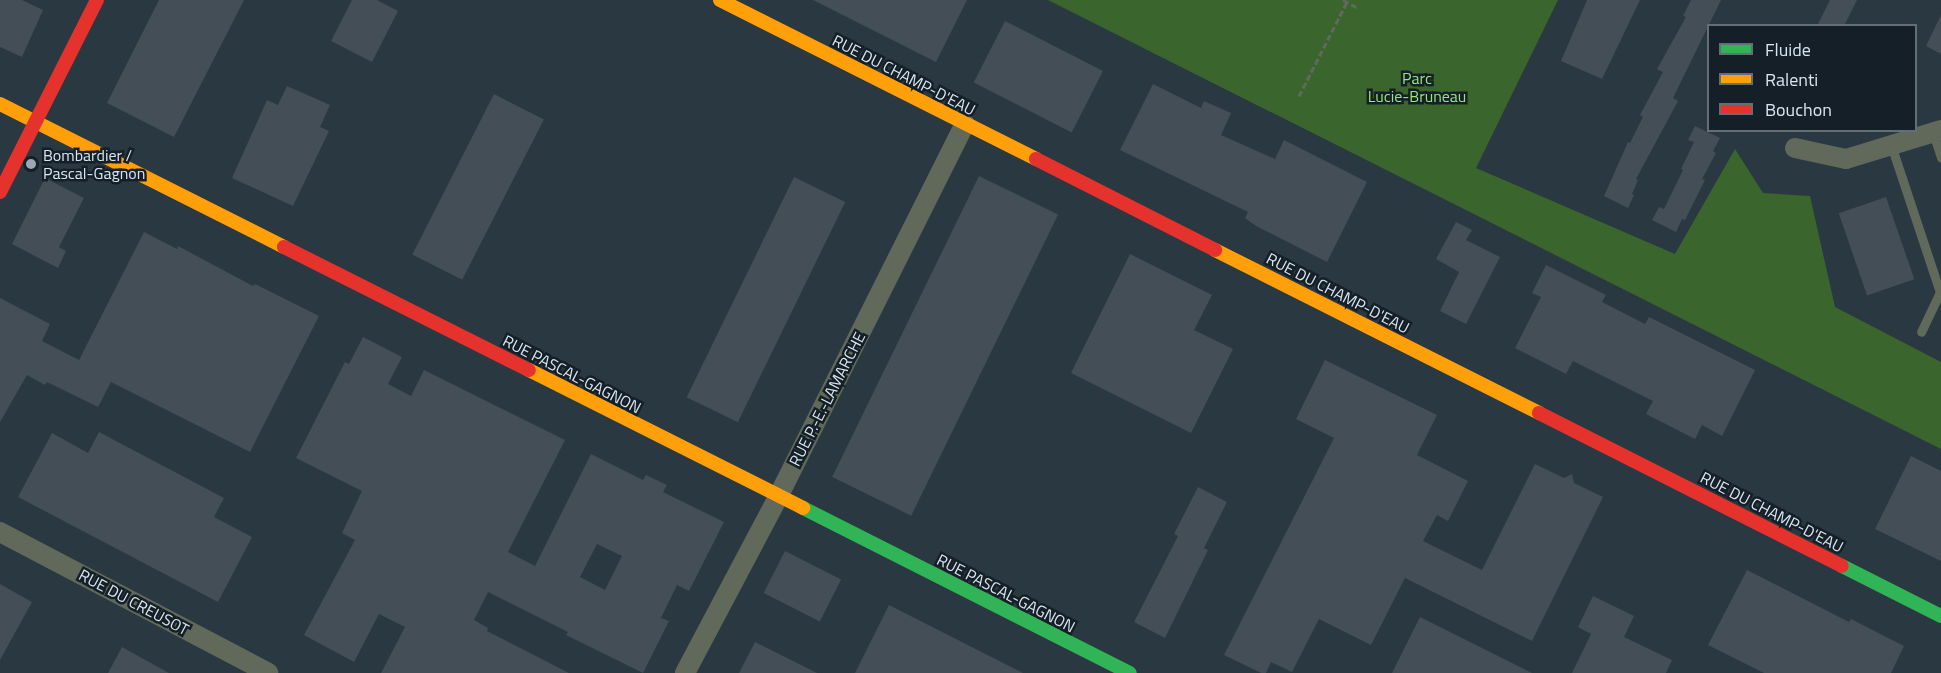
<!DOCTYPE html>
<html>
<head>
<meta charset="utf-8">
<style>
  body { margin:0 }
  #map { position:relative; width:1941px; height:673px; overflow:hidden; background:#2a3841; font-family:"Titillium Web",sans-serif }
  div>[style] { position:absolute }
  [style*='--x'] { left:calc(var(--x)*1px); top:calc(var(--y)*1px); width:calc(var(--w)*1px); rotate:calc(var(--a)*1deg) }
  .green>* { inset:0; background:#3a652c }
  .building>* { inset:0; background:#434e56; transform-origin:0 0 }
  .path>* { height:3px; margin-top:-1.5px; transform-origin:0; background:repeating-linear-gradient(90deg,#606860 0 6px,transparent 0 9px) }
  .lane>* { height:9px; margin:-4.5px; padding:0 4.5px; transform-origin:4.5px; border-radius:4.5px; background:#61695b }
  .street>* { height:20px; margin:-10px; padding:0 10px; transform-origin:10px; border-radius:10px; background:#61695b }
  .fast>* { height:14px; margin:-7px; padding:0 7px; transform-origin:7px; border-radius:7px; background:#30b455 }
  .slow>* { height:14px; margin:-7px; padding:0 7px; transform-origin:7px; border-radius:7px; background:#ff9f0a }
  .jam>* { height:14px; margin:-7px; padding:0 7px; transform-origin:7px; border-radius:7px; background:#e5322d }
  .dots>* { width:16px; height:16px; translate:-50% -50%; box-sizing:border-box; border:3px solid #151f27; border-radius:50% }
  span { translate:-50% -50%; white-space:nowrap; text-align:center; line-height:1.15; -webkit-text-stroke:5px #151f27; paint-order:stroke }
  .street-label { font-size:16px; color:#d7e5f0 }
  .park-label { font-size:16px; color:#97e57b }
  .poi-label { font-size:16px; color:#d7e5f0 }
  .left { translate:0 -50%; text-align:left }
  .legend { position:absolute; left:1707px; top:24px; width:210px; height:108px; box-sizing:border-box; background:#151f27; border:2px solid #636e77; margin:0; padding:8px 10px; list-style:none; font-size:18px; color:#d7e5f0 }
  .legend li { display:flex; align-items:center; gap:12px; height:30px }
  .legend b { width:30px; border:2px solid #636e77 }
</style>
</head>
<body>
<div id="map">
  <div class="green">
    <div style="clip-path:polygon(1048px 0,1558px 0,1476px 168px,1675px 254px,1735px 149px,1763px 193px,1810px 196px,1835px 307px,1941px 362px,1941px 449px)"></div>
  </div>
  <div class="building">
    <div style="clip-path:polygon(0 0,22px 0,43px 10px,22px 57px,0 47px)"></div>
    <div style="clip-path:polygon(159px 0,244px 0,174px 137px,107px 103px)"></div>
    <div style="clip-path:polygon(352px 0,377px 0,398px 11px,372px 62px,331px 41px)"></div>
    <div style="clip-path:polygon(813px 0,967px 0,936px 62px)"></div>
    <div style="clip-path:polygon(1587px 0,1640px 0,1602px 79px,1561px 61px)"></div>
    <div style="clip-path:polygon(1691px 0,1721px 0,1673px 98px,1678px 101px,1636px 179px,1638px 180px,1632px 194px,1634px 195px,1628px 208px,1604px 196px,1628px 142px,1630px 143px,1643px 117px,1640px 115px,1663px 72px,1657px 69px,1686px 17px,1683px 16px)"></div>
    <div style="clip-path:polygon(1830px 0,1857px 0,1844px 26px,1817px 26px)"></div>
    <div style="clip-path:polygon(1941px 15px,1941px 54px,1926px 46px)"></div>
    <div style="left:1005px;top:21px;width:110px;height:69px;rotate:27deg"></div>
    <div style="clip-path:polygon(1153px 84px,1201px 108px,1204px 101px,1231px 113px,1221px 135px,1275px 159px,1284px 140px,1367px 182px,1327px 262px,1256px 226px,1245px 218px,1248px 212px,1120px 150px)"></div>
    <div style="clip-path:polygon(287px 86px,330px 105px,320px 127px,329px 131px,293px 206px,232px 178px,267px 100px,278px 105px)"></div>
    <div style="left:494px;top:94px;width:56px;height:180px;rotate:27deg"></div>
    <div style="clip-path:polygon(1695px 126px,1720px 138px,1713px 151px,1716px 153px,1702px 179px,1705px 180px,1685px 220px,1682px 219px,1676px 232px,1652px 220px,1659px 207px,1664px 209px,1683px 170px,1681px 169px,1694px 142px,1688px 140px)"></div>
    <div style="left:979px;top:176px;width:88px;height:335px;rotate:26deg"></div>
    <div style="left:794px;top:177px;width:57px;height:245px;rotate:26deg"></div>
    <div style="clip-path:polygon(45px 178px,84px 198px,59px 247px,66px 251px,58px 268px,12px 244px)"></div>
    <div style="left:1886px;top:197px;width:87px;height:50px;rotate:71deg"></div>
    <div style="clip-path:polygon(1456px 222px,1472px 230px,1466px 240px,1500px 257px,1466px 324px,1440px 311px,1459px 272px,1436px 259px)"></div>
    <div style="clip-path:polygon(144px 232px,177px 249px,178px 246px,253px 286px,255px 284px,319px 316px,250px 452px,111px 382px,98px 407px,47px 382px,45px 385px,27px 375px,0 422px,0 298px,50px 324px,42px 341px,79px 360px)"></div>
    <div style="clip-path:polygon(1130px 254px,1212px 295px,1194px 330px,1233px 349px,1191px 433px,1071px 373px)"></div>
    <div style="clip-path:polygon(1546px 265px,1606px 295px,1602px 302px,1645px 324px,1649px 317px,1755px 370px,1722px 436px,1702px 425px,1695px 439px,1646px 414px,1653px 401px,1573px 361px,1566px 374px,1515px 348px,1541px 297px,1532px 293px)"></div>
    <div style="clip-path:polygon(evenodd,363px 337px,402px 357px,388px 384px,411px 396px,424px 370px,565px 440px,508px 552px,535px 566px,591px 454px,643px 480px,646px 475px,667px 485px,663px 492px,724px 522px,689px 591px,677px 585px,661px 618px,669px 621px,643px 673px,566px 635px,568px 632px,488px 592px,474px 620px,488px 628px,487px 631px,569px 673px,381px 673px,405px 627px,379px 614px,354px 662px,304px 635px,355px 540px,342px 533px,362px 491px,296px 458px,345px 362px,349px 364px,363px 337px,597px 544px,622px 556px,605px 590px,580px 577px,597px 544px)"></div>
    <div style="clip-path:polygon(1325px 360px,1437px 415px,1417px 455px,1468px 481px,1448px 521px,1437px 515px,1423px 541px,1482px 570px,1535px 464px,1564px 478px,1572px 474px,1574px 483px,1603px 497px,1532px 641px,1405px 578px,1371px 645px,1319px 619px,1292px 672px,1271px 662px,1266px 673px,1261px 673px,1224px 655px,1334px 438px,1296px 419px)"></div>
    <div style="clip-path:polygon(99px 432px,224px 498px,214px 517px,252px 537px,218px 602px,18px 497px,52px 433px,88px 453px)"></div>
    <div style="clip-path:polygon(1911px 456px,1941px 471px,1941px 561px,1875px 529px)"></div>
    <div style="clip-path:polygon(1198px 487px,1227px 502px,1204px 548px,1208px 550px,1165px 638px,1134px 622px,1178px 536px,1174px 534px)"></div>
    <div style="left:785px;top:551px;width:63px;height:47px;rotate:27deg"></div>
    <div style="clip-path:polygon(1747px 570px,1849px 622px,1851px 619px,1904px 646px,1891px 673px,1764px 673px,1708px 645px)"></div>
    <div style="clip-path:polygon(0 584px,32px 602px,0 660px)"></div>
    <div style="clip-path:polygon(1593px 596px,1634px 616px,1624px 637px,1672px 660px,1666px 673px,1572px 673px,1591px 634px,1578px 627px)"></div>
    <div style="clip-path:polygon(889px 605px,1023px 673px,855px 673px)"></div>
    <div style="clip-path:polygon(1420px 617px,1532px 673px,1392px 673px)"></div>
    <div style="clip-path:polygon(755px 642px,817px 673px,739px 673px)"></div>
    <div style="clip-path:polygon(122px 647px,169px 673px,108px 673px)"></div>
  </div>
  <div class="path">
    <div style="--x:1343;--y:0;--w:17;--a:28"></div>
    <div style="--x:1299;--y:96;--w:108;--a:-63"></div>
  </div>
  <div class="lane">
    <div style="--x:1933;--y:133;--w:26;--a:72"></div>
    <div style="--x:1891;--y:145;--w:155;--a:71.6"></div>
    <div style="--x:1940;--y:292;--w:44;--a:115.4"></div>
  </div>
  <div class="street">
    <div style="--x:1795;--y:148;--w:52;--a:12.2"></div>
    <div style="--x:1846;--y:159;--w:99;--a:-17"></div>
    <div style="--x:0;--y:532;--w:303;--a:27.7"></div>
    <div style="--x:685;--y:673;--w:199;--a:-62.1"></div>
    <div style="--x:778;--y:497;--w:417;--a:-63.4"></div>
  </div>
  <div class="fast">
    <div style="--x:803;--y:508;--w:366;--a:26.8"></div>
    <div style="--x:1842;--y:566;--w:111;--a:26.8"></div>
  </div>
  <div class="slow">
    <div style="--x:720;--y:0;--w:354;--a:26.7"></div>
    <div style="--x:0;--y:104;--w:318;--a:26.7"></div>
    <div style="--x:1215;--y:250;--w:363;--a:26.7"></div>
    <div style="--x:529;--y:370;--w:307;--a:26.7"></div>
  </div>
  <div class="jam">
    <div style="--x:1036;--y:159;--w:201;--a:26.9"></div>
    <div style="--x:0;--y:192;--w:215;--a:-63.2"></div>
    <div style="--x:284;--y:247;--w:274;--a:26.7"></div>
    <div style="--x:1539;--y:413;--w:339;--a:26.8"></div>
  </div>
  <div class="dots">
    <div style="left:31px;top:164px;background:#9aa8b3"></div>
  </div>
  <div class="street-label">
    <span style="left:904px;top:75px;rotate:27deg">RUE DU CHAMP-D'EAU</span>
    <span style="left:1338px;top:293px;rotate:27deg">RUE DU CHAMP-D'EAU</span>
    <span style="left:572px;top:374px;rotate:27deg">RUE PASCAL-GAGNON</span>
    <span style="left:827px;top:399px;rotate:-63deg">RUE P.-E.-LAMARCHE</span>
    <span style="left:1772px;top:512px;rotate:27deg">RUE DU CHAMP-D'EAU</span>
    <span style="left:1006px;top:593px;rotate:27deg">RUE PASCAL-GAGNON</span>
    <span style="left:134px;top:602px;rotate:28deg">RUE DU CREUSOT</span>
  </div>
  <div class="park-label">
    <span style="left:1417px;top:87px">Parc<br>Lucie-Bruneau</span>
  </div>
  <div class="poi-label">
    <span class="left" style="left:43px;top:164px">Bombardier /<br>Pascal-Gagnon</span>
  </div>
  <ul class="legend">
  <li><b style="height:8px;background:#30b455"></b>Fluide</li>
  <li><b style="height:8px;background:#ff9f0a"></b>Ralenti</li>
  <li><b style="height:8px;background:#e5322d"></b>Bouchon</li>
  </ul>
</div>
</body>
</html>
